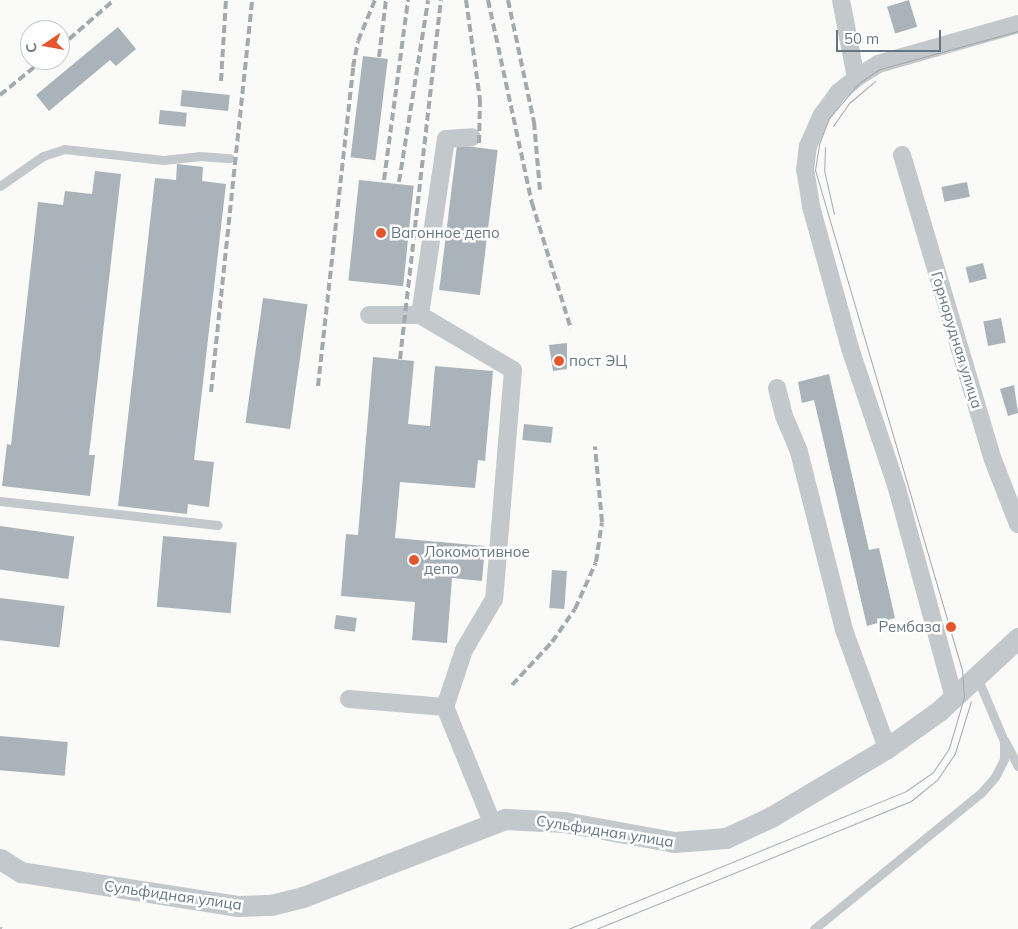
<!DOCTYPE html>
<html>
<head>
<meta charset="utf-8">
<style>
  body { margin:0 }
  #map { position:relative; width:1018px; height:929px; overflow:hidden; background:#fafaf8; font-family:Mulish,sans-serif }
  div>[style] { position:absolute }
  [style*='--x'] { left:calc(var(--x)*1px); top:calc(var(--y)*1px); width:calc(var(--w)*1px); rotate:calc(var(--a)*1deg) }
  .building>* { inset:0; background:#aab3b9; transform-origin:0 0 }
  .path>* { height:2.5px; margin-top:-1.25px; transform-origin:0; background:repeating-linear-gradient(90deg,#bbbfc2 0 2.5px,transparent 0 5px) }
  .service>* { height:9px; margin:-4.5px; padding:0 4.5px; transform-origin:4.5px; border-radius:4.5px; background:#c3c8cc }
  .minor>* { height:18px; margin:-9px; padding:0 9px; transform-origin:9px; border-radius:9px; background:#c3c8cc }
  .tertiary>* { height:21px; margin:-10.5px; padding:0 10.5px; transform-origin:10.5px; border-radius:10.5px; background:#c3c8cc }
  .tram>* { height:1px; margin:-0.5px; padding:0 0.5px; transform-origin:0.5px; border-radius:0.5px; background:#a2aab0 }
  .rail>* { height:4px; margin-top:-2px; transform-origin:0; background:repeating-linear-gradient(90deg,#a2aab0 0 8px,transparent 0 12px) }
  .dots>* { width:14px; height:14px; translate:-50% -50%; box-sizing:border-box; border:2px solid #fff; border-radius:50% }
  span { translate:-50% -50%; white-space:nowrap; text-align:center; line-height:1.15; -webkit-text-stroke:5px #fff; paint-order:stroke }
  .poi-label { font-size:15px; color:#657683 }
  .left { translate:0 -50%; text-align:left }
  .right { translate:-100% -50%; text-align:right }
  .street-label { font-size:15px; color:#657683 }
  .north { position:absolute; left:20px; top:20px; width:50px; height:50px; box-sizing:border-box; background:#fff; border:1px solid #c1c8cd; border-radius:50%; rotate:258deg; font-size:14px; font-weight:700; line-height:20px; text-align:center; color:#657683 }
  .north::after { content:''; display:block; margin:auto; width:18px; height:22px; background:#e4572e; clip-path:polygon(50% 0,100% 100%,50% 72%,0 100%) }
  .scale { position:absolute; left:836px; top:30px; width:105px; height:22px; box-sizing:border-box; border:2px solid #657683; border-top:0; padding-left:6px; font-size:15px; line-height:18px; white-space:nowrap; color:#657683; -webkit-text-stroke:4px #fff; paint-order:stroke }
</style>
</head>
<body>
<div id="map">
  <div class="building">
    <div style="left:909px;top:0;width:28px;height:23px;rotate:73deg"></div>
    <div style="clip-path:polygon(118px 27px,136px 49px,116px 66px,110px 60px,49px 111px,36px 95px)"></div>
    <div style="left:363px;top:56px;width:25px;height:102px;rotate:7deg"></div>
    <div style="left:182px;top:90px;width:48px;height:16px;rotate:6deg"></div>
    <div style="left:160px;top:110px;width:27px;height:14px;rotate:6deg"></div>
    <div style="left:457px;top:145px;width:41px;height:146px;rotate:7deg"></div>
    <div style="clip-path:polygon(177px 164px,203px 167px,202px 181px,226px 184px,194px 460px,214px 462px,209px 507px,188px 504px,187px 514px,118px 506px,155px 178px,176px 180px)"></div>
    <div style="clip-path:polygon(95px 171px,121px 174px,89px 455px,95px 455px,90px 496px,2px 486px,7px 444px,11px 445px,38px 202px,63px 205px,65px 191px,92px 194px)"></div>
    <div style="left:359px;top:180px;width:55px;height:101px;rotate:6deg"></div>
    <div style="left:967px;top:182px;width:15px;height:26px;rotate:79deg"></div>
    <div style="left:983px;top:263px;width:16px;height:18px;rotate:76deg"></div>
    <div style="left:263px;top:298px;width:45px;height:126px;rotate:8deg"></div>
    <div style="left:1001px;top:318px;width:25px;height:18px;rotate:79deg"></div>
    <div style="clip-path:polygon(567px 343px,567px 369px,553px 371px,549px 345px)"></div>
    <div style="clip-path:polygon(373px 357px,414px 361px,408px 424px,430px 426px,435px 366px,493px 371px,485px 461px,478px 460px,475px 488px,400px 482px,395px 538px,485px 546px,482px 581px,452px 578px,447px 643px,412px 640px,415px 602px,341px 596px,346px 534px,358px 535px)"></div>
    <div style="clip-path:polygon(829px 374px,869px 550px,879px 548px,895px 618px,867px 626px,814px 400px,802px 403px,798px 382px)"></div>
    <div style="clip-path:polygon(1014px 385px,1018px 413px,1008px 416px,1000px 389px)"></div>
    <div style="left:524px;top:424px;width:29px;height:16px;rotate:6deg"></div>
    <div style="left:0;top:526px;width:75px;height:43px;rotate:8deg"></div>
    <div style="left:163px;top:536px;width:74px;height:71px;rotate:5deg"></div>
    <div style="left:552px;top:570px;width:15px;height:38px;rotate:4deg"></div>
    <div style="left:0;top:598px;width:65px;height:42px;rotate:7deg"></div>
    <div style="left:336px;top:615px;width:21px;height:14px;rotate:8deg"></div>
    <div style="left:0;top:736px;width:68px;height:34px;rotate:5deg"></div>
  </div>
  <div class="path">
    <div style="--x:0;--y:927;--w:4;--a:34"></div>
  </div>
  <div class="service">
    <div style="--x:0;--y:186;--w:52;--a:-34.9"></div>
    <div style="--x:43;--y:156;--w:22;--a:-18"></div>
    <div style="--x:64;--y:149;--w:100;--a:6.3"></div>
    <div style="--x:163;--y:160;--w:36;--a:-6"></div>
    <div style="--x:199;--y:156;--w:31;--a:4"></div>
    <div style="--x:0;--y:501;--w:219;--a:6.3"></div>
    <div style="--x:1005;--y:741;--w:28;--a:63"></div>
    <div style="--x:814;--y:929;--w:215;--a:-39.2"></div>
    <div style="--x:981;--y:793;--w:21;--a:-49"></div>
    <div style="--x:995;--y:777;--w:20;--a:-63"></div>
    <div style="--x:1004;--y:759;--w:18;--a:-90"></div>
    <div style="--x:1004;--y:741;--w:69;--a:-112.9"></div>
  </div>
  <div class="minor">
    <div style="--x:841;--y:0;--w:79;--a:79.1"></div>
    <div style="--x:902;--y:155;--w:318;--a:73.4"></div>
    <div style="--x:993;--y:460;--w:69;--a:68.7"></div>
    <div style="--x:369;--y:315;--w:51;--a:0"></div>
    <div style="--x:420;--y:315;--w:108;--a:30.6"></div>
    <div style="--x:513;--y:370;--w:230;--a:94.7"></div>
    <div style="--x:494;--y:599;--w:59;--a:120.5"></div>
    <div style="--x:464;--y:650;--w:60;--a:108.4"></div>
    <div style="--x:420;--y:315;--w:178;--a:-81.6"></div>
    <div style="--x:446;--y:139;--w:26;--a:-4"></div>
    <div style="--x:777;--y:388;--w:29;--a:76"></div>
    <div style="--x:784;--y:416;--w:39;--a:67"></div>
    <div style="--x:799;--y:452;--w:184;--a:75.8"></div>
    <div style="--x:844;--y:630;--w:126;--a:70"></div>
    <div style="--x:954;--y:698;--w:218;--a:-105.2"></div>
    <div style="--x:897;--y:488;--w:148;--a:-108.6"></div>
    <div style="--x:850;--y:348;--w:147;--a:-105.4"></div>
    <div style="--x:811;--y:206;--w:36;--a:-99"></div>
    <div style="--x:805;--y:170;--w:24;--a:-83"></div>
    <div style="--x:808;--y:146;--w:34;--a:-66"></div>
    <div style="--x:822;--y:115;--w:29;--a:-54"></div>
    <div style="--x:839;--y:92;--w:22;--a:-39"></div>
    <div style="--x:856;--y:78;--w:26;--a:-32"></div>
    <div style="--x:878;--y:64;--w:146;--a:-15.9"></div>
    <div style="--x:349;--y:699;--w:96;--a:4.8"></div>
    <div style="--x:445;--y:707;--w:124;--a:67.8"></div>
  </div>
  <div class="tertiary">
    <div style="--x:0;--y:859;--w:25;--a:32"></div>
    <div style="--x:21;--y:872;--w:220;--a:8.9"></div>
    <div style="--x:238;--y:906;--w:33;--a:-2"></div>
    <div style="--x:271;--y:905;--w:33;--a:-14"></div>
    <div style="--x:303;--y:897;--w:217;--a:-21.1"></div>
    <div style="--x:505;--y:819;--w:59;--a:2.9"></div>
    <div style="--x:564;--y:822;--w:112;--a:10.3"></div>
    <div style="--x:674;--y:842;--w:52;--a:-4.4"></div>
    <div style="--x:726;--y:838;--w:50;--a:-25"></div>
    <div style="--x:771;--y:817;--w:135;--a:-30.7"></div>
    <div style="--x:887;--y:748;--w:64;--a:-35.4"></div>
    <div style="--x:939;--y:711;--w:108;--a:-42.7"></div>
  </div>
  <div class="tram">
    <div style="--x:833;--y:126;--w:28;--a:-55"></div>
    <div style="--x:849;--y:103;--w:34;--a:-40"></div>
    <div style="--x:825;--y:147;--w:23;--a:92"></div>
    <div style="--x:824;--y:170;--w:45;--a:77.2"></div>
    <div style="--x:568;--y:929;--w:365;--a:-22.2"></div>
    <div style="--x:906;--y:791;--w:33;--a:-35"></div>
    <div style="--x:933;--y:772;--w:29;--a:-56"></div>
    <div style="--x:949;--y:748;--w:53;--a:-73.6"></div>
    <div style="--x:964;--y:697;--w:27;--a:-94"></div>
    <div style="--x:962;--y:670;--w:521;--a:-106.38"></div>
    <div style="--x:815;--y:170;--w:26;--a:-81"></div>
    <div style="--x:819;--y:144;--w:28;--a:-69"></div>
    <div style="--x:829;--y:118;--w:46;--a:-49.4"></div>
    <div style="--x:859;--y:83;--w:25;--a:-34"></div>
    <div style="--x:880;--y:69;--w:143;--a:-15.4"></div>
    <div style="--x:596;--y:929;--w:340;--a:-22.1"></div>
    <div style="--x:911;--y:801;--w:33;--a:-39"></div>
    <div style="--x:937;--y:780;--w:32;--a:-56"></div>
    <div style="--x:955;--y:753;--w:54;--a:-72.9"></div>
  </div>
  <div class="rail">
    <div style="--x:466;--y:0;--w:100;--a:82"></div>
    <div style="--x:480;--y:99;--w:46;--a:91.2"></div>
    <div style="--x:488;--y:0;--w:208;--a:77.8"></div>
    <div style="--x:532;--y:203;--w:132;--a:72.8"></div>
    <div style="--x:508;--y:0;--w:125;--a:78"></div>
    <div style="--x:534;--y:122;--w:68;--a:85"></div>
    <div style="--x:60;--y:47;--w:72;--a:-41"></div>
    <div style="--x:379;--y:57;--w:57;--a:-83"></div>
    <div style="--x:221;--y:81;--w:81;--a:-86.5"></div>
    <div style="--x:0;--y:95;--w:55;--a:-39.1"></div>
    <div style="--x:384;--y:180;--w:182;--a:-82.4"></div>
    <div style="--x:399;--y:182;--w:184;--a:-80.9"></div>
    <div style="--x:400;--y:359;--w:361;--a:-83.5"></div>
    <div style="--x:318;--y:386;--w:321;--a:-83.7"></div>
    <div style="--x:353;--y:67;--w:26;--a:-79"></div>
    <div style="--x:358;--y:41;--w:44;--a:-67.5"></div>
    <div style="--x:211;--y:392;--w:394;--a:-84"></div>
    <div style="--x:512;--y:685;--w:59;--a:-47.1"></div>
    <div style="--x:552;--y:642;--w:40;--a:-55.1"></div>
    <div style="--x:575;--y:609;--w:51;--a:-65.9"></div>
    <div style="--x:596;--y:562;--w:40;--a:-81.5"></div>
    <div style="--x:602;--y:522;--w:76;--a:-95.3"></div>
  </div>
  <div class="dots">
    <div style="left:381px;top:233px;background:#e4572e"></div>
    <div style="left:559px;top:361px;background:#e4572e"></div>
    <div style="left:414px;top:560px;background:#e4572e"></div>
    <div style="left:951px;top:627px;background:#e4572e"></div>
  </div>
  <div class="poi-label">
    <span class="left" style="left:391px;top:233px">Вагонное депо</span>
    <span class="left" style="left:569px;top:361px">пост ЭЦ</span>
    <span class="left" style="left:424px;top:560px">Локомотивное<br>депо</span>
    <span class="right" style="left:941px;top:627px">Рембаза</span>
  </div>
  <div class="street-label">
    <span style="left:957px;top:340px;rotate:73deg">Горнорудная улица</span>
    <span style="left:605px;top:831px;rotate:9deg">Сульфидная улица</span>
    <span style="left:173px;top:895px;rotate:8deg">Сульфидная улица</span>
  </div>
  <div class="north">С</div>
  <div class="scale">50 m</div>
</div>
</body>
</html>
